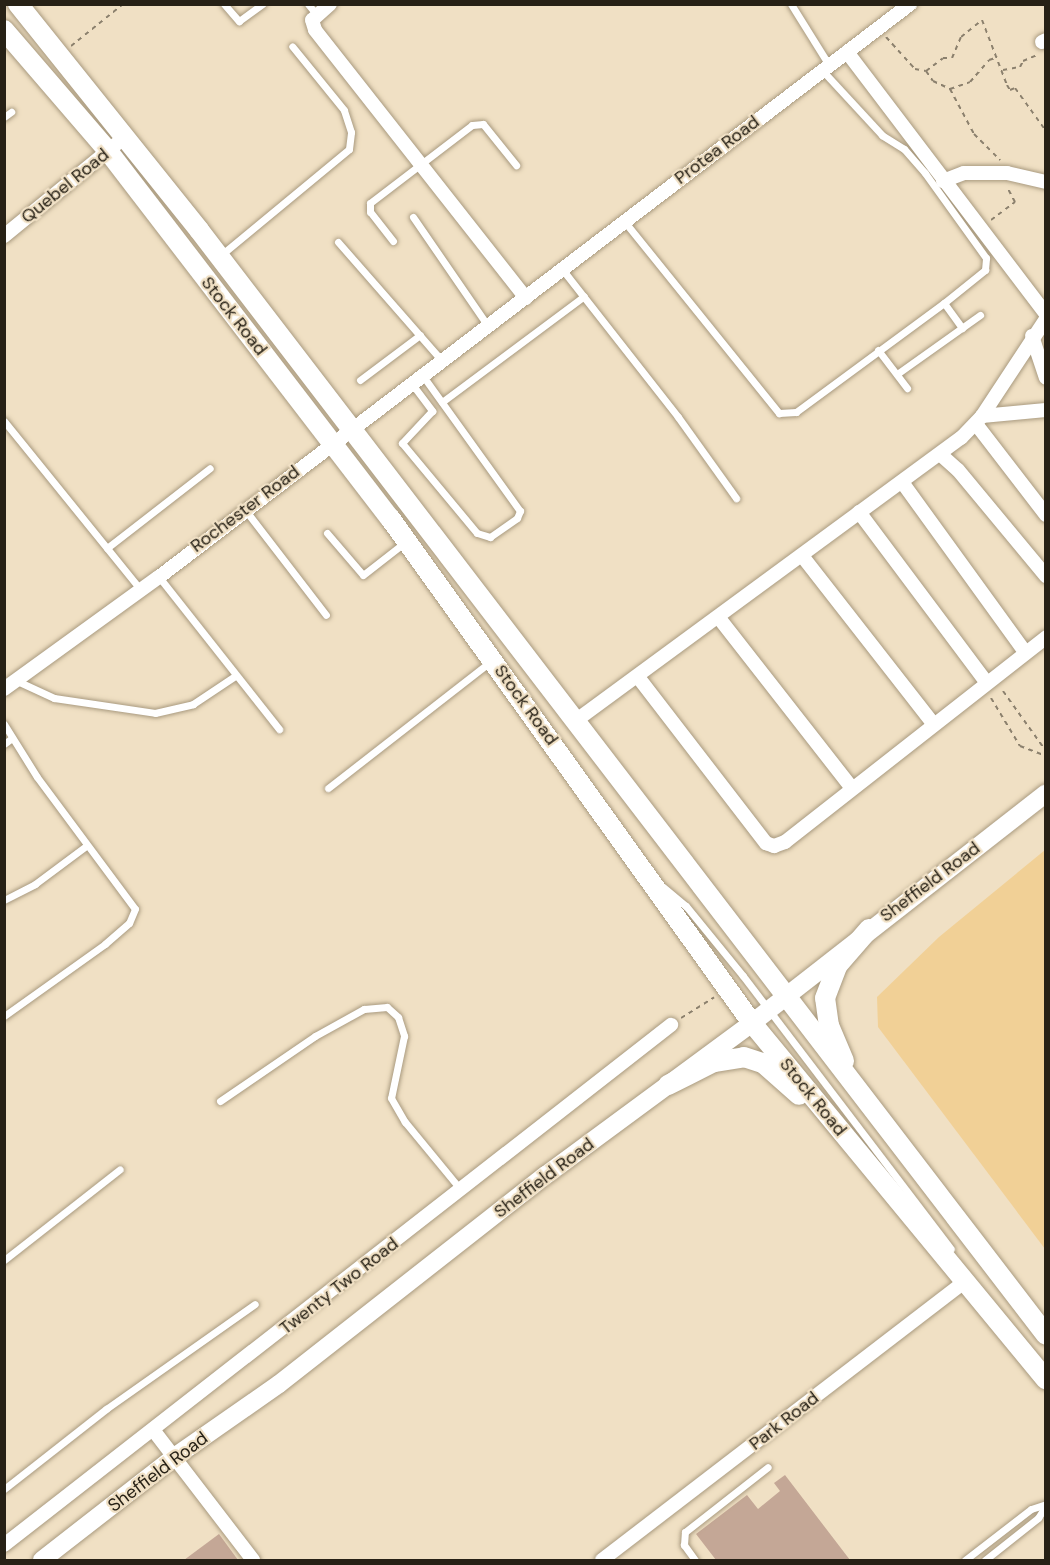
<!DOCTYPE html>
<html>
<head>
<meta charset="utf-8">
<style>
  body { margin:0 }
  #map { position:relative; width:1050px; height:1565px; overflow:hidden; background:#f0e0c4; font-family:"DM Sans",sans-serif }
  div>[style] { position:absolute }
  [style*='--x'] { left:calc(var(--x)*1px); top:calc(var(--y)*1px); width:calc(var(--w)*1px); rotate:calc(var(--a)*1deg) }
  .green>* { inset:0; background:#f1d096 }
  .building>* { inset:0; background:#c4a796 }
  .path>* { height:2px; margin-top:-1px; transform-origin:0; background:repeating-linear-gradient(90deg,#8b806d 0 4.5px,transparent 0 9px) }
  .roads { filter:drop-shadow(0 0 2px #a99a7f) drop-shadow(0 0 2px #a99a7f) }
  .service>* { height:7px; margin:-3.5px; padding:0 3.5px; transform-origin:3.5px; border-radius:3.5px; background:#fff }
  .minor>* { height:14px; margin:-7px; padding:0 7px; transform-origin:7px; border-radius:7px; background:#fff }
  .tertiary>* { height:18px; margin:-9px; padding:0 9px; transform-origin:9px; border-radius:9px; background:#fff }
  .secondary>* { height:20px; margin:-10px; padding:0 10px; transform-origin:10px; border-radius:10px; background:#fff }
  span { translate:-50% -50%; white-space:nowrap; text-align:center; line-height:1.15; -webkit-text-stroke:4.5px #f0e0c4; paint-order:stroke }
  .street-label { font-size:18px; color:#272116 }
  .frame { position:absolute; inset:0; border:6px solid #272116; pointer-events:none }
</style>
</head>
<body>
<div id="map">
  <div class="green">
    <div style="clip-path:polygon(1045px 850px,1045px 1249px,878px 1027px,877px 997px,939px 937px)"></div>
  </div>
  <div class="building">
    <div style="clip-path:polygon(785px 1475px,850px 1560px,716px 1560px,696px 1534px,747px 1495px,758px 1509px,780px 1491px,774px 1483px)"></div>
    <div style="clip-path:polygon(219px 1534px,238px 1560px,184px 1560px)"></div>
  </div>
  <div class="path">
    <div style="--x:886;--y:37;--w:43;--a:47.8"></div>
    <div style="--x:915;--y:69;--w:11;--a:10"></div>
    <div style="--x:926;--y:71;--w:21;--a:-37"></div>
    <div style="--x:943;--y:58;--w:9;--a:0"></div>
    <div style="--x:952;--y:58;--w:23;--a:-67"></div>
    <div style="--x:961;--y:37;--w:27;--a:-39"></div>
    <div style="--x:982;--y:20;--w:70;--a:69"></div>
    <div style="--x:1007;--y:85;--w:6;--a:59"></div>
    <div style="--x:1010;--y:90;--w:5;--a:-22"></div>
    <div style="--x:1015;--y:88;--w:53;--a:54.2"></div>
    <div style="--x:71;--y:46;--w:67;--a:-38.9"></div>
    <div style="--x:1003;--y:70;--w:17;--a:-10"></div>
    <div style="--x:1020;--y:67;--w:7;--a:-63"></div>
    <div style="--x:1023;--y:61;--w:15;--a:-23"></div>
    <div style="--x:926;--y:71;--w:12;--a:55"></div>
    <div style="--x:933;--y:81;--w:19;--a:25"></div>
    <div style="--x:950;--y:89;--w:51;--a:61.9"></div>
    <div style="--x:974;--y:134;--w:37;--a:45"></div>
    <div style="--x:950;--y:89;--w:21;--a:-19"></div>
    <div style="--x:970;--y:82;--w:29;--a:-49"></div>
    <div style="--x:989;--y:60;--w:9;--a:-18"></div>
    <div style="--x:991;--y:220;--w:30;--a:-37"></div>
    <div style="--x:1015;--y:202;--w:17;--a:-118"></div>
    <div style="--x:1003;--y:691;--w:74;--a:54.4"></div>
    <div style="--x:991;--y:698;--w:56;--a:58.9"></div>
    <div style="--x:1020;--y:746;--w:28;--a:21"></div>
    <div style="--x:681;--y:1018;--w:39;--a:-32"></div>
  </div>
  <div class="roads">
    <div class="service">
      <div style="--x:224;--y:4;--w:23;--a:49"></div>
      <div style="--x:239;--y:21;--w:29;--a:-36"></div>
      <div style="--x:308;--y:4;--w:14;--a:51"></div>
      <div style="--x:791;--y:4;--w:72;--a:58.1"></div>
      <div style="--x:4;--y:117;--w:9;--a:-36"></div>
      <div style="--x:413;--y:217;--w:132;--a:55.5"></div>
      <div style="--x:624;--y:221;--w:247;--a:51.1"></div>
      <div style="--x:779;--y:413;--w:17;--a:-3"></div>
      <div style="--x:796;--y:412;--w:184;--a:-36.4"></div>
      <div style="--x:944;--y:303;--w:53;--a:-38.8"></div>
      <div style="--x:985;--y:270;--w:12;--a:-85"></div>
      <div style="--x:986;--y:258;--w:105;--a:-125.7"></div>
      <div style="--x:925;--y:173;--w:32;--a:-131"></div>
      <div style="--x:904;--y:149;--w:26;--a:-148"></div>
      <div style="--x:882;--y:135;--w:88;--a:-132.7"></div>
      <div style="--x:393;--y:241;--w:37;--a:-128"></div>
      <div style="--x:370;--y:212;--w:9;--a:-90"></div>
      <div style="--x:370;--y:203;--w:128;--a:-37.4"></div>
      <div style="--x:472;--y:125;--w:11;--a:-5"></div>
      <div style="--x:483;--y:124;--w:53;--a:51.2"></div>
      <div style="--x:338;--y:242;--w:158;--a:48.8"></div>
      <div style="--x:221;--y:255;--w:166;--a:-39.6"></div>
      <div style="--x:349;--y:149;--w:17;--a:-83"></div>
      <div style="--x:351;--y:132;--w:23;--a:-108"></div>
      <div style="--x:344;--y:110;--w:82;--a:-129.1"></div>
      <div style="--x:562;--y:269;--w:188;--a:51.9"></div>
      <div style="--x:678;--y:417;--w:100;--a:54.4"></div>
      <div style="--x:944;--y:303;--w:31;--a:54"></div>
      <div style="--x:878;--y:350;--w:48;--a:52.7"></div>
      <div style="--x:897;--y:374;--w:102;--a:-35.4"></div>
      <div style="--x:360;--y:380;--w:75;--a:-36.9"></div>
      <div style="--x:412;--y:384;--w:34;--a:53"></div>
      <div style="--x:432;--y:411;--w:44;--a:133.2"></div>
      <div style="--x:402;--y:443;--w:117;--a:50.2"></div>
      <div style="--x:477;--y:533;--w:14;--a:17"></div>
      <div style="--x:490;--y:537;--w:33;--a:-35"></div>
      <div style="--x:517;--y:518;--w:8;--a:-67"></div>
      <div style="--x:520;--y:511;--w:166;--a:-125.7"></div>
      <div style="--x:442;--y:402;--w:177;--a:-36.7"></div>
      <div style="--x:4;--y:421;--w:218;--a:51"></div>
      <div style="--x:246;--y:511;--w:131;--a:52.4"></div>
      <div style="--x:327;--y:533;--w:55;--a:49.4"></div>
      <div style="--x:363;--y:575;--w:52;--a:-38"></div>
      <div style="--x:107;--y:548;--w:130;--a:-37.8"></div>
      <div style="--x:159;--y:577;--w:194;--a:51.7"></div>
      <div style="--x:15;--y:680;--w:43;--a:24.8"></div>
      <div style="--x:54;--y:698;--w:102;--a:8.4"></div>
      <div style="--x:155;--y:713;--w:39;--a:-13"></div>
      <div style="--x:193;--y:704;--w:50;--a:-33.7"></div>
      <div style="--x:4;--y:724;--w:62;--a:58.1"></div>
      <div style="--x:37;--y:777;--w:164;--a:53.4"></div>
      <div style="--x:135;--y:909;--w:15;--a:113"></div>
      <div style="--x:129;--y:923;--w:32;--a:139"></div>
      <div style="--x:105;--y:944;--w:124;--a:144.5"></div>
      <div style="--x:4;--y:744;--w:10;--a:-37"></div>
      <div style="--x:328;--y:788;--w:207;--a:-37.9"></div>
      <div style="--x:663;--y:887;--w:30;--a:40"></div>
      <div style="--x:686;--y:906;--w:90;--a:50.8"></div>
      <div style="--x:743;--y:976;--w:343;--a:52.7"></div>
      <div style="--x:4;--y:900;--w:35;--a:-27"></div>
      <div style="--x:35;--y:884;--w:64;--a:-36.7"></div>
      <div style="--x:220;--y:1101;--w:115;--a:-34.4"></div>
      <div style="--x:315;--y:1036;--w:56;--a:-28.9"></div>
      <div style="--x:364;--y:1009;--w:23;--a:-5"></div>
      <div style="--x:387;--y:1007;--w:15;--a:42"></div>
      <div style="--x:398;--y:1017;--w:20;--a:72"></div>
      <div style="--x:404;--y:1036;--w:63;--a:101.8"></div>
      <div style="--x:391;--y:1098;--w:28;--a:60"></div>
      <div style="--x:405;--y:1122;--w:88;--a:50.5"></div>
      <div style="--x:4;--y:1260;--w:147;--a:-38.1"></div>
      <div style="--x:4;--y:1489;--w:130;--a:-38.1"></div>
      <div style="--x:106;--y:1409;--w:182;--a:-35.2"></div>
      <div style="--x:695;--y:1560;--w:19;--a:-126"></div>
      <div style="--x:684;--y:1545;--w:13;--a:-86"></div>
      <div style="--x:685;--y:1532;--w:105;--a:-38.1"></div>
      <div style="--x:965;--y:1560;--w:83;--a:-37.7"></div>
      <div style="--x:1031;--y:1509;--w:16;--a:-18"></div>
      <div style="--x:985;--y:1560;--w:68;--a:-38.4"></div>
      <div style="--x:1038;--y:1518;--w:15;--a:-58"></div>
    </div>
    <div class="minor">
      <div style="--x:330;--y:4;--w:24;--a:138"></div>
      <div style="--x:312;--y:20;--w:10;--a:73"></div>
      <div style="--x:315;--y:30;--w:341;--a:51.8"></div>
      <div style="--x:1042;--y:42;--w:4;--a:-27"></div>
      <div style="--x:847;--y:52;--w:329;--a:52.8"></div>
      <div style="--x:943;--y:181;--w:22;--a:-21"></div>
      <div style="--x:964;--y:173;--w:43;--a:0"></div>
      <div style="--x:1007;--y:173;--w:40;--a:13"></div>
      <div style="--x:4;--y:236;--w:156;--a:-39.3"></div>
      <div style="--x:1032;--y:336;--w:44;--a:71.6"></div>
      <div style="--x:982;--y:416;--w:64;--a:-5.4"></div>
      <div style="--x:976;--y:424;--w:115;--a:52.4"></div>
      <div style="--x:940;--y:454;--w:24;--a:42"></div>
      <div style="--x:958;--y:470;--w:138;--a:50.3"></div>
      <div style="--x:902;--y:482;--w:210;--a:54.1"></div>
      <div style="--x:859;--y:512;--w:212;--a:53.2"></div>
      <div style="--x:803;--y:557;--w:209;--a:52"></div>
      <div style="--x:719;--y:618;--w:214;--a:52"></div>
      <div style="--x:638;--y:677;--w:210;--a:52.4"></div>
      <div style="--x:766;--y:843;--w:9;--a:21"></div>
      <div style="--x:774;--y:846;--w:12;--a:-20"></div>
      <div style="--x:785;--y:842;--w:332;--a:-38.1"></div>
      <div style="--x:4;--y:689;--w:191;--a:-35.9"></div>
      <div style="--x:159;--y:577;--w:945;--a:-37.34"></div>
      <div style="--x:574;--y:722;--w:480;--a:-36.3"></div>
      <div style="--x:961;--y:438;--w:30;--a:-46"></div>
      <div style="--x:982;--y:416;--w:116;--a:-56.6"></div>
      <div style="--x:154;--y:1431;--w:163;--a:52.5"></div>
      <div style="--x:4;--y:1545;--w:846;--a:-37.94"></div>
      <div style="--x:602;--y:1560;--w:459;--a:-37.5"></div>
    </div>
    <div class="tertiary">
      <div style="--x:42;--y:1560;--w:166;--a:-37.9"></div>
      <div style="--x:173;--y:1458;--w:129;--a:-34.9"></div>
      <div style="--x:279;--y:1384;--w:339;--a:-38.1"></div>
      <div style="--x:546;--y:1175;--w:256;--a:-36.4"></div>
      <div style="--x:752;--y:1023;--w:373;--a:-38"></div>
    </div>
    <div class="secondary">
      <div style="--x:18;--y:4;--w:290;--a:51.3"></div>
      <div style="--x:199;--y:230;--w:1392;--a:52.53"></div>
      <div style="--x:4;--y:30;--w:160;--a:49.3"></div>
      <div style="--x:108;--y:151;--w:463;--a:52.5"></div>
      <div style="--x:390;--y:518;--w:621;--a:54.37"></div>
      <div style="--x:752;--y:1023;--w:462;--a:50.5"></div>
      <div style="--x:844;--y:1061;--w:38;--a:-113"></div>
      <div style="--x:829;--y:1026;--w:28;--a:-98"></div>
      <div style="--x:825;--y:998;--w:34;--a:-69"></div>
      <div style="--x:837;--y:966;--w:49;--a:-49.1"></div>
      <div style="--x:668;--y:1085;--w:51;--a:-26.6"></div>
      <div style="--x:714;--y:1062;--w:30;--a:-9"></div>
      <div style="--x:744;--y:1057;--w:20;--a:18"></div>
      <div style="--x:763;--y:1063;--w:48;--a:41.6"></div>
    </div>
  </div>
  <div class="street-label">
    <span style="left:717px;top:150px;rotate:-37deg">Protea Road</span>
    <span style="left:65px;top:186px;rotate:-39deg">Quebel Road</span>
    <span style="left:234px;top:316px;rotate:52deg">Stock Road</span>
    <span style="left:245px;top:509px;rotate:-37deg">Rochester Road</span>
    <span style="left:526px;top:705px;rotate:54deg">Stock Road</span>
    <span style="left:930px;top:882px;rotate:-37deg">Sheffield Road</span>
    <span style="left:813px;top:1097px;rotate:51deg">Stock Road</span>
    <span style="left:544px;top:1178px;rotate:-37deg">Sheffield Road</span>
    <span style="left:339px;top:1286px;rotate:-38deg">Twenty Two Road</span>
    <span style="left:784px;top:1421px;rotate:-38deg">Park Road</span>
    <span style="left:158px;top:1472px;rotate:-37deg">Sheffield Road</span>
  </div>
  <div class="frame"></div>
</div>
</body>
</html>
